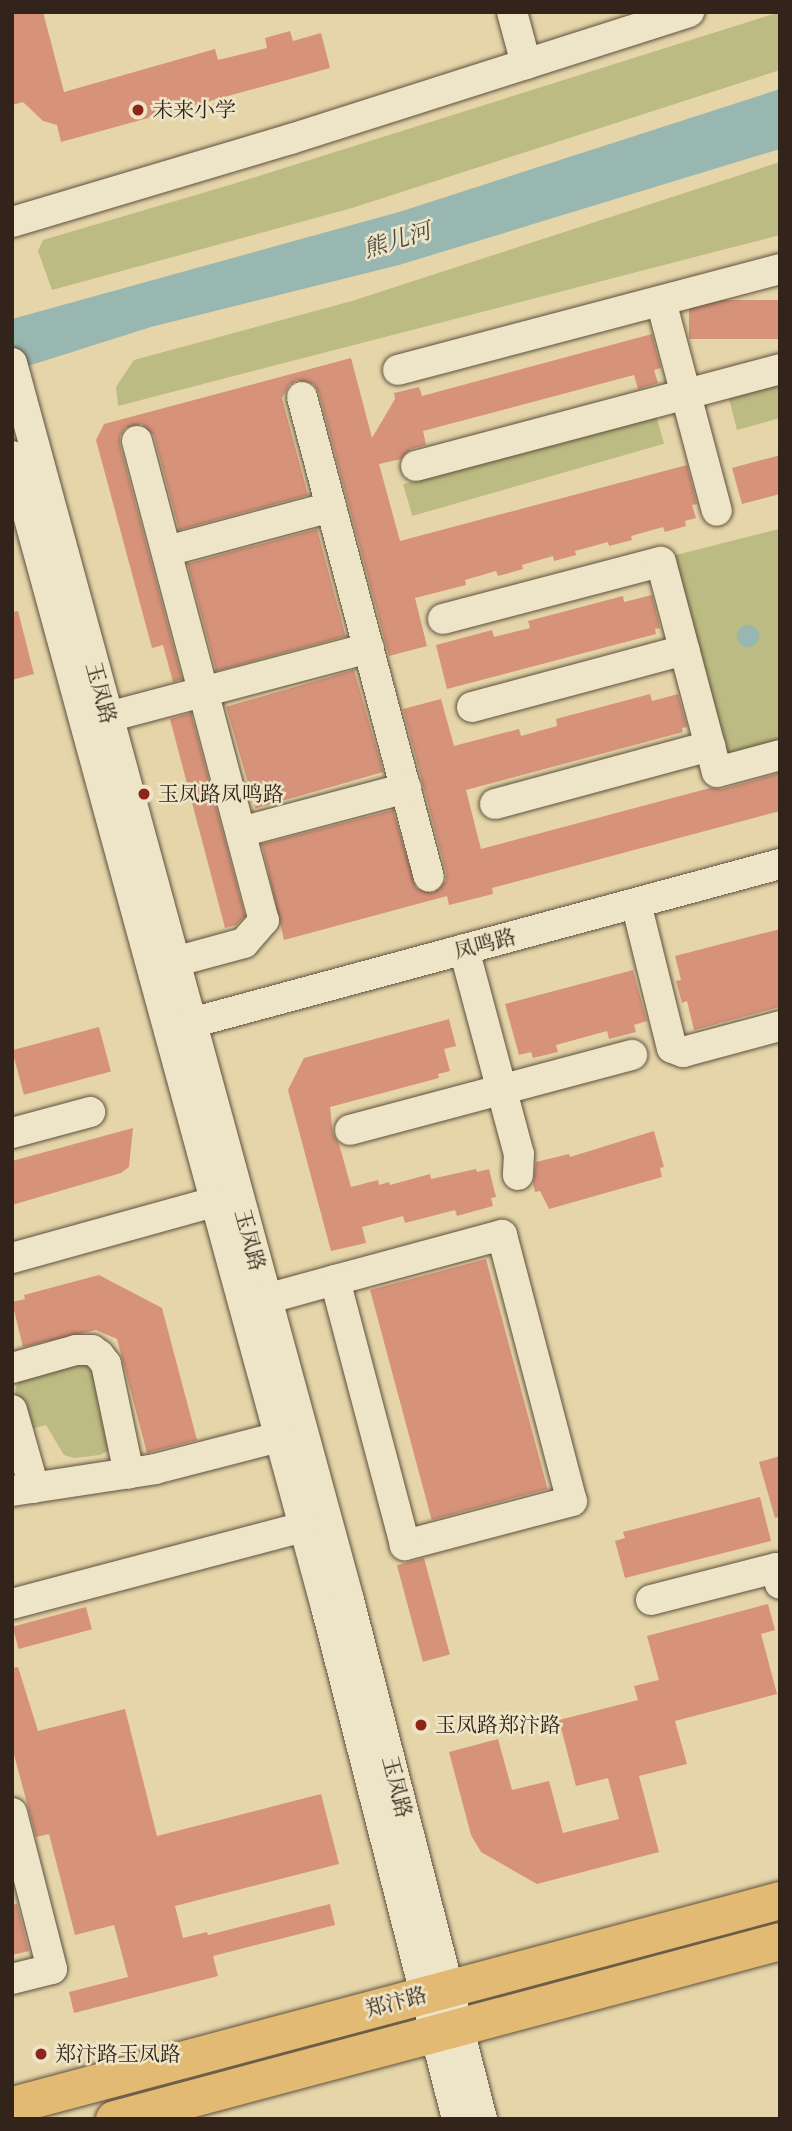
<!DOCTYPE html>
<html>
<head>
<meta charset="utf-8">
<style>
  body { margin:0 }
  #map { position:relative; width:792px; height:2131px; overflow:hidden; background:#e5d5a9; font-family:"Libre Caslon Text","Noto Serif SC",serif }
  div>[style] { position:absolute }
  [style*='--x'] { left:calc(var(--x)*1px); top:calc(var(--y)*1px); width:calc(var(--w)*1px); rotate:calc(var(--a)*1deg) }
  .green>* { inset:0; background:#bcbb83; transform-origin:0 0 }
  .water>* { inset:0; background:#98b7b0 }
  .round { border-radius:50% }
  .building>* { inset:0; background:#d6937a; transform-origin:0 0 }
  .roads { filter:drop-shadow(0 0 2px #5f503e) drop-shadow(0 0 2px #5f503e) }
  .minor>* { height:30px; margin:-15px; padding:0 15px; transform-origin:15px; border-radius:15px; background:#eee4c7 }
  .major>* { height:37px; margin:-18.5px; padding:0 18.5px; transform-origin:18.5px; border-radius:18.5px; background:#e2ba74 }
  .dots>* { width:19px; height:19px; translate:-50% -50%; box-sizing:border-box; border:4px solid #eee4c7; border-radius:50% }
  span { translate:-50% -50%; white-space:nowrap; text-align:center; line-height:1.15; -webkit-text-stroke:5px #eee4c7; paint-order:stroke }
  .poi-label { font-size:21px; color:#32241a }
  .left { translate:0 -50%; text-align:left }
  .street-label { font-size:21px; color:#32241a }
  .water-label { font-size:23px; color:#4c4940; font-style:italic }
  .frame { position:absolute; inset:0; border:14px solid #32241a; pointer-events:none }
</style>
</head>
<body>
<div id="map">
  <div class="green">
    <div style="clip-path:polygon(780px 12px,780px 70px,352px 208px,52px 290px,38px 251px,43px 240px,233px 184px)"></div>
    <div style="clip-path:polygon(780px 162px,780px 235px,118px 406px,116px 387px,134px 360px,352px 301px)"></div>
    <div style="clip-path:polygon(780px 377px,780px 418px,737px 430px,727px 391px)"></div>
    <div style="left:655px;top:412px;width:33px;height:262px;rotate:74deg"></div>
    <div style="clip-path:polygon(779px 529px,780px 743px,719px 759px,668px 557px)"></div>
    <div style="clip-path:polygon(70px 1362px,90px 1365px,95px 1371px,109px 1450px,100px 1455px,74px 1458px,64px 1455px,46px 1425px,27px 1430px,15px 1390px,19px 1380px)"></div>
  </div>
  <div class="water">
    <div style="clip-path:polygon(780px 89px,780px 149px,399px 265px,151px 327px,12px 371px,12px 319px,399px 212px)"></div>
    <div class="round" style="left:737px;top:625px;width:22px;height:22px"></div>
  </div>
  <div class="building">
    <div style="clip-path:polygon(12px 12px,43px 12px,64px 92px,215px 49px,218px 60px,267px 48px,265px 38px,290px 31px,293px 41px,321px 33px,330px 68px,61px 142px,57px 125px,43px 121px,23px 102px,12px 105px)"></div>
    <div style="left:780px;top:300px;width:39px;height:91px;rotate:90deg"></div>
    <div style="clip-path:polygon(652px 334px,661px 368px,654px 370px,658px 383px,638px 389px,634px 375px,423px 431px,426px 445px,411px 449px,401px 459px,379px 464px,400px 541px,687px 465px,697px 504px,692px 505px,696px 518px,685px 521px,686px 526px,665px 532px,663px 527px,631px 536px,632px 540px,609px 546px,608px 542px,575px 551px,576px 555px,554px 561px,553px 556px,522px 565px,523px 569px,498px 576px,496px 571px,465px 580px,466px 585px,415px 598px,427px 646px,389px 656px,319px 393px,314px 384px,297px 380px,289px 385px,282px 398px,308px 495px,179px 530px,154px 436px,142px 424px,125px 428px,120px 436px,120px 445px,182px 679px,173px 682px,163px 645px,152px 648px,96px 440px,104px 424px,351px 358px,372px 438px,395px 399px,394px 393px,419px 387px,422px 396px)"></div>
    <div style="clip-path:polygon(780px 455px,780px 494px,742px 504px,732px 468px)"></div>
    <div style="left:317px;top:529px;width:111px;height:134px;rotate:75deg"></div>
    <div style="clip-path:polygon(652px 595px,660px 628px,655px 629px,656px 634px,447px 689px,436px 645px,492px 630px,494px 637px,530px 628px,528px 621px,623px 596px,624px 602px)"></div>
    <div style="clip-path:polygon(18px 611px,34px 674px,12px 680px,12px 612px)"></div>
    <div style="left:354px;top:670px;width:106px;height:133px;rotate:74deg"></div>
    <div style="clip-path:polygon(650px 694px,652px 701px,678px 694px,687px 727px,682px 728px,683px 732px,466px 790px,481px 849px,710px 788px,722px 789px,780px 773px,780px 811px,492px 888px,493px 894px,449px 905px,447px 896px,284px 940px,262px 844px,393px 810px,416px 888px,433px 893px,446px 881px,446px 872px,403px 709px,441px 699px,454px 746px,519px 729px,521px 736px,557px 726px,556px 719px)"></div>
    <div style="clip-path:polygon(191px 713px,245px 916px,236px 925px,225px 928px,170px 719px)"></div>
    <div style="clip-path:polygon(780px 929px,780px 1007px,694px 1030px,687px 1001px,682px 1003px,676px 981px,681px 980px,675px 956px)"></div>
    <div style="clip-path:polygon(633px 970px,647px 1021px,634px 1025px,636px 1032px,609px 1039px,607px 1031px,556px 1045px,558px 1052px,533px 1058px,531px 1052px,519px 1055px,505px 1004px)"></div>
    <div style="clip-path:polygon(449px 1019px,456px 1046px,444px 1049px,450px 1071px,438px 1074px,439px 1078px,330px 1107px,333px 1134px,339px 1144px,351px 1187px,378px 1180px,379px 1185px,389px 1182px,390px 1185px,430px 1174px,431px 1179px,476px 1169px,477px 1172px,489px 1169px,496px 1197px,491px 1198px,493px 1206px,457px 1216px,455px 1210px,405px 1223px,403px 1216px,362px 1227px,366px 1243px,331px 1251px,288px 1090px,304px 1058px)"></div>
    <div style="left:99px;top:1027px;width:46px;height:90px;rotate:75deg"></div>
    <div style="clip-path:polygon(133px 1128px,129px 1167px,121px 1173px,12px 1205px,12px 1161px)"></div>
    <div style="clip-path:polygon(654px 1131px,664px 1167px,660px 1168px,662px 1177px,549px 1209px,540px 1191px,535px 1192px,533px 1184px,536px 1162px,569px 1154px,570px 1157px)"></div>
    <div style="left:486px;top:1259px;width:238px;height:120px;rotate:75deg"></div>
    <div style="clip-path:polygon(99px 1275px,162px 1308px,197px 1440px,147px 1453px,117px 1339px,96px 1330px,23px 1347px,12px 1302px,25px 1299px,24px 1295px)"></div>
    <div style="clip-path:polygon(780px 1456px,780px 1517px,775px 1518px,759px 1462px)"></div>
    <div style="clip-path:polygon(760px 1497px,771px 1541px,625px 1578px,615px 1541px,625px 1538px,623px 1532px)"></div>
    <div style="left:424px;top:1558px;width:100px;height:28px;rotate:75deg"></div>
    <div style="clip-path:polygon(768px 1604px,775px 1630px,761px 1634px,777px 1694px,675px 1721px,687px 1764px,639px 1776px,659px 1852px,537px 1884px,481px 1852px,471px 1835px,449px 1752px,498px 1739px,512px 1790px,549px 1781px,563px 1833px,619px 1819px,608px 1778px,576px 1786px,559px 1720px,638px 1700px,634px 1686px,659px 1680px,647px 1636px)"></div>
    <div style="left:86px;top:1607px;width:23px;height:76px;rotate:75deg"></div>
    <div style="clip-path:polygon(18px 1667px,38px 1731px,125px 1709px,157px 1836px,321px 1794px,339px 1864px,175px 1906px,183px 1938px,207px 1932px,208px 1935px,330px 1904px,335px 1925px,213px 1956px,218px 1976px,74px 2013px,69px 1992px,128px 1977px,114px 1925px,75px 1935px,49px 1834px,36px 1837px,12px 1747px,12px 1668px)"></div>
    <div style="clip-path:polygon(17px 1904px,29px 1951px,12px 1955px,12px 1905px)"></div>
  </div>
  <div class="roads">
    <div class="minor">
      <div style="--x:512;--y:12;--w:54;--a:74.9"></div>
      <div style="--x:12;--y:222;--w:291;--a:-16.6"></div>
      <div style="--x:291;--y:139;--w:418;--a:-17.7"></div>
      <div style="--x:661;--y:301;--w:217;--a:75.1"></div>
      <div style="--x:12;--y:363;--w:1282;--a:74.76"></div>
      <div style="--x:349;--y:1600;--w:536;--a:75.63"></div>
      <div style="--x:398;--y:370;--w:395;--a:-14.8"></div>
      <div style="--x:302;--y:397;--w:496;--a:75.2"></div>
      <div style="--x:137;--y:441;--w:496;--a:75.2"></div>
      <div style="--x:264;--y:920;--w:30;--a:131"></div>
      <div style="--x:244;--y:943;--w:73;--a:164.8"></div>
      <div style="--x:12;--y:456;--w:1193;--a:74.74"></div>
      <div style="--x:326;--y:1607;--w:528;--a:75.65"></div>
      <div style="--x:416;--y:466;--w:377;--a:-14.9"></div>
      <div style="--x:167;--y:551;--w:170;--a:-15"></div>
      <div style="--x:443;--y:619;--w:225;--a:-14.7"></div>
      <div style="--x:661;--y:562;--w:217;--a:75.1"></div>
      <div style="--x:717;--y:772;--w:65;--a:-15.1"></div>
      <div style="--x:472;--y:707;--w:220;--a:-15"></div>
      <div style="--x:108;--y:717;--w:270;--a:-14.8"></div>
      <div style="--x:495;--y:804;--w:223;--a:-15.1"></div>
      <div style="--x:241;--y:832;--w:171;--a:-14.9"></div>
      <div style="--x:636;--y:903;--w:149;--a:76.1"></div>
      <div style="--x:672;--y:1048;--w:12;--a:20"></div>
      <div style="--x:683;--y:1052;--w:100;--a:-15"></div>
      <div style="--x:464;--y:949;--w:212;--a:75"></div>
      <div style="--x:519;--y:1154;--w:21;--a:93"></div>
      <div style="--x:191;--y:1023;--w:610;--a:-15.11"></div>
      <div style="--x:350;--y:1130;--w:292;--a:-14.9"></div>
      <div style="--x:12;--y:1133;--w:81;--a:-15.1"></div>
      <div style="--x:12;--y:1258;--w:210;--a:-15.5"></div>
      <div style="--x:266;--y:1299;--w:72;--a:-15.4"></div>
      <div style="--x:335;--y:1280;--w:173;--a:-15.1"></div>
      <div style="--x:502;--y:1235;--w:275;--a:75.3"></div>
      <div style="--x:572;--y:1501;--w:173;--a:165.2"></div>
      <div style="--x:405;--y:1545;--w:274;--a:-104.8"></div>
      <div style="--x:12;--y:1368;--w:66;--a:-15.7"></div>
      <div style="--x:76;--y:1350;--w:16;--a:0"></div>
      <div style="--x:92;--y:1350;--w:9;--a:36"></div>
      <div style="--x:99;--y:1355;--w:11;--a:52"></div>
      <div style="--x:106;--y:1364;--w:112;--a:78.2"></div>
      <div style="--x:12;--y:1410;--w:81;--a:74.2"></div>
      <div style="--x:12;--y:1491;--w:145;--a:-8.7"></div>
      <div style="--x:155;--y:1469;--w:128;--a:-14.5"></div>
      <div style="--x:651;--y:1600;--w:129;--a:-14.4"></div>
      <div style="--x:776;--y:1568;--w:16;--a:76"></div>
      <div style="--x:12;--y:1604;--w:302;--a:-14.8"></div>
      <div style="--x:12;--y:1813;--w:161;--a:75.6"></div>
      <div style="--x:52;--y:1969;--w:41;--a:166"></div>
    </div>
    <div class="major">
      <div style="--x:12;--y:2105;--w:795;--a:-14.95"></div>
      <div style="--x:114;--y:2119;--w:689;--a:-14.96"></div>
    </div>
  </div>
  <div class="dots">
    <div style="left:138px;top:110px;background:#8f2418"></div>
    <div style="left:144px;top:794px;background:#8f2418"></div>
    <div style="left:421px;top:1725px;background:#8f2418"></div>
    <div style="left:41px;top:2054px;background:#8f2418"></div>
  </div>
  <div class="poi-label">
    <span class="left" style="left:152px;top:110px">未来小学</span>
    <span class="left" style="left:158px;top:794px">玉凤路凤鸣路</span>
    <span class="left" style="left:435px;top:1725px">玉凤路郑汴路</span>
    <span class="left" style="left:55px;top:2054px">郑汴路玉凤路</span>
  </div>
  <div class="street-label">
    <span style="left:101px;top:693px;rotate:75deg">玉凤路</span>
    <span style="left:485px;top:944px;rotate:-15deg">凤鸣路</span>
    <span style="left:250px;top:1240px;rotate:75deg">玉凤路</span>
    <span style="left:397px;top:1787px;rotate:76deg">玉凤路</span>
    <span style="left:396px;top:2002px;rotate:-15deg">郑汴路</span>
  </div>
  <div class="water-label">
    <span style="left:397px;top:240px;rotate:-17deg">熊儿河</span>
  </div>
  <div class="frame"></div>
</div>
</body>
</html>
